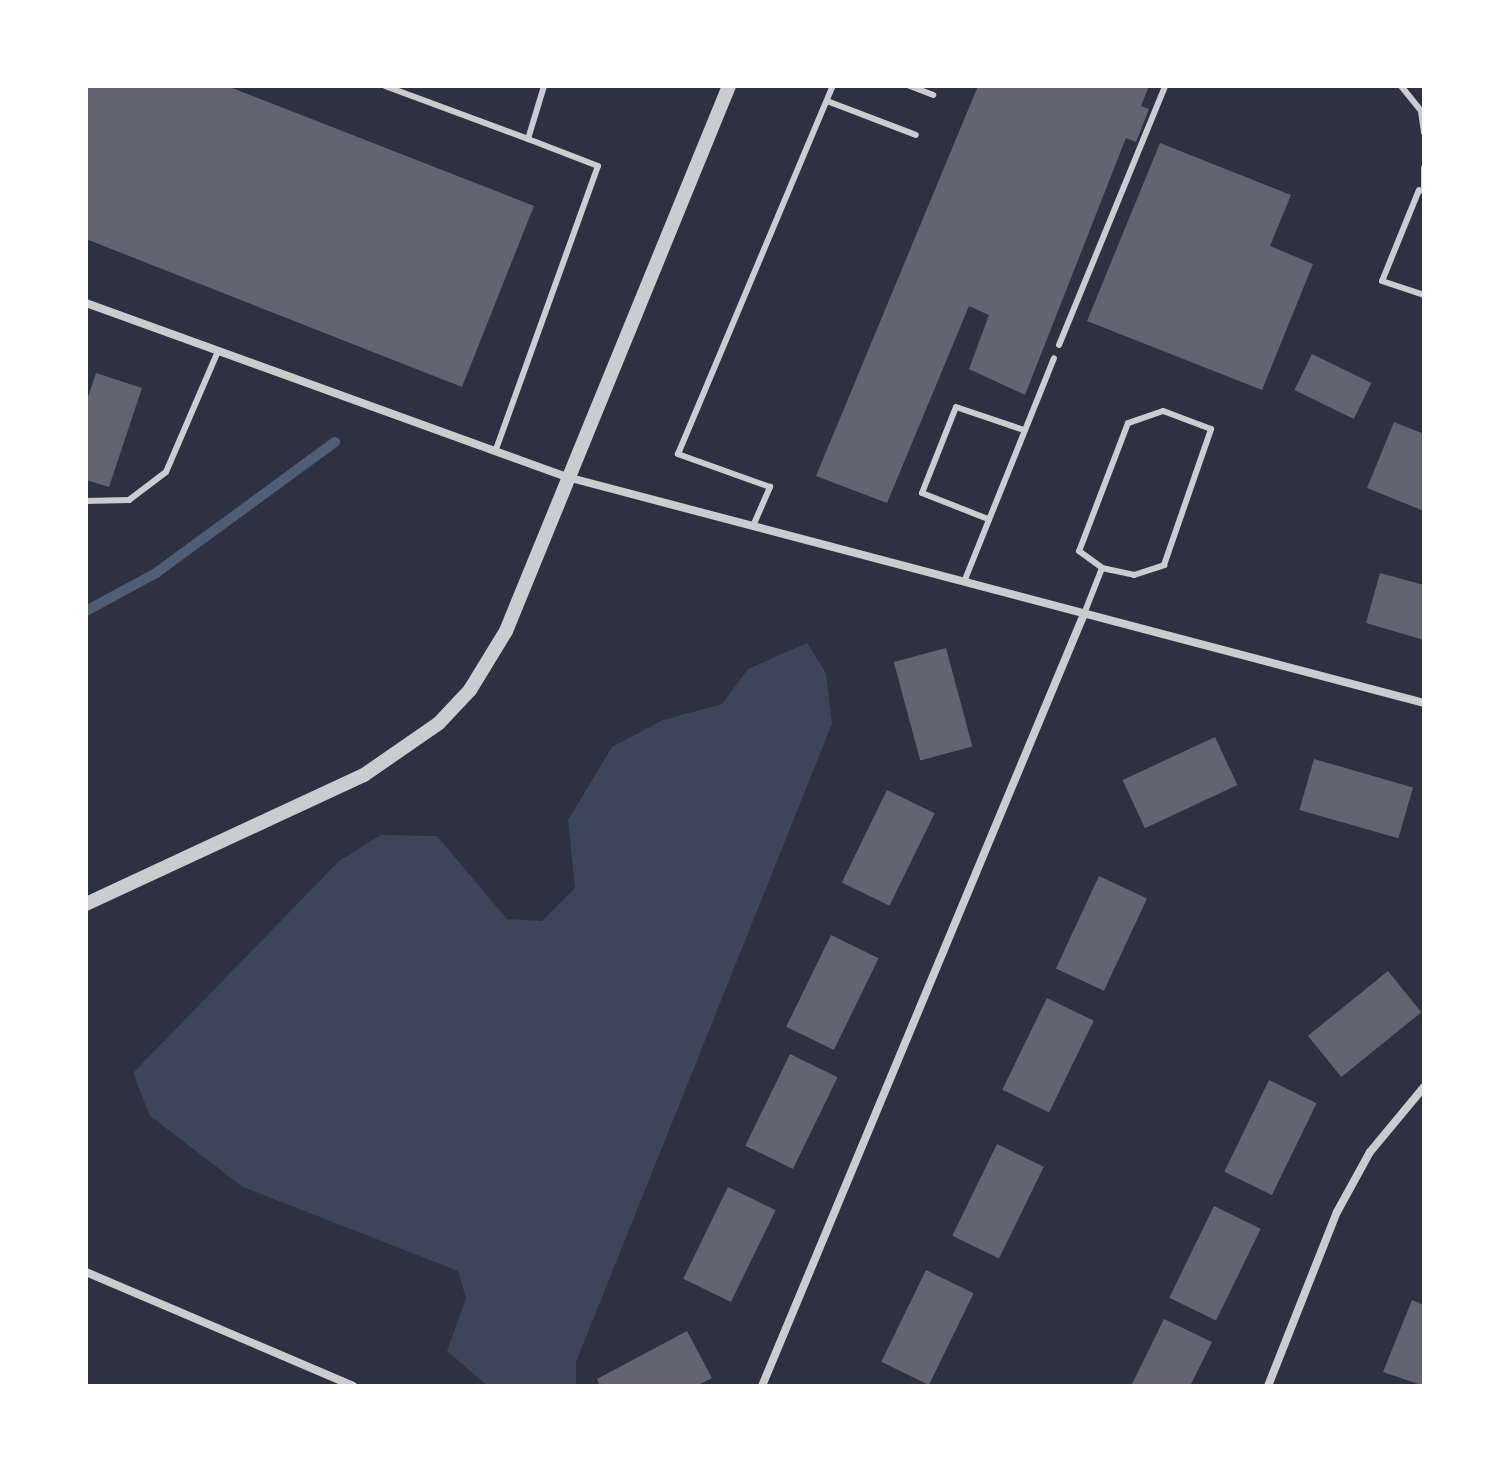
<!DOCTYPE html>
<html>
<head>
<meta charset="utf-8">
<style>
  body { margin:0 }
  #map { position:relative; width:1510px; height:1472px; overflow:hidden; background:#2d3142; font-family:Poppins,sans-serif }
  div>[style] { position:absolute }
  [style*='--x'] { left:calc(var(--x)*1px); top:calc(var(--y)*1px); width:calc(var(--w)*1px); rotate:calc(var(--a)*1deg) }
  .green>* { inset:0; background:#3c4559 }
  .stream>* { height:10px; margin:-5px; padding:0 5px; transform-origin:5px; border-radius:5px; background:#4f5d75 }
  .building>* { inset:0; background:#626471; transform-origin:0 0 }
  .service>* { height:6px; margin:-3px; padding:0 3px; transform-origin:3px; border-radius:3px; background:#caccd0 }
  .minor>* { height:8px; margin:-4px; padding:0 4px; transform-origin:4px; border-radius:4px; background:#caccd0 }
  .tertiary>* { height:14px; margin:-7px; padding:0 7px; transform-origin:7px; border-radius:7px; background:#caccd0 }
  span { translate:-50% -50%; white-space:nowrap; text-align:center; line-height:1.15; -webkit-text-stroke:6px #fff; paint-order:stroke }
  .frame { position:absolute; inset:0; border:88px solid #fff; pointer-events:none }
</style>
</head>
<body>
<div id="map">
  <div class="green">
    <div style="clip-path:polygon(807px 643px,826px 673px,832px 724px,576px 1362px,576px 1386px,488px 1386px,447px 1351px,466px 1298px,458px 1271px,243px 1187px,150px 1116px,133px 1073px,339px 861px,381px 835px,437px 836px,507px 919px,542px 921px,575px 888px,568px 820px,612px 747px,663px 720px,722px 704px,748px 669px)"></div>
  </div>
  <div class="stream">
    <div style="--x:86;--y:611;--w:80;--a:-28.5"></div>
    <div style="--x:156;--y:573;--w:222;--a:-36.2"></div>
  </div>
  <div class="building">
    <div style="clip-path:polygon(86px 86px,227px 86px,534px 206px,462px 387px,86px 239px)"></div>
    <div style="clip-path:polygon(978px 86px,1149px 86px,1141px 106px,1149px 109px,1136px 142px,1126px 138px,1025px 395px,969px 369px,989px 315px,969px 306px,887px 503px,816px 476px)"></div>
    <div style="clip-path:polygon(1160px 143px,1291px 195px,1270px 246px,1313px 264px,1262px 390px,1087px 321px)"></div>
    <div style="left:1312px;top:354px;width:66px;height:40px;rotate:26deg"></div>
    <div style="clip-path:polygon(96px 373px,142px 388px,109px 487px,86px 480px,86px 403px)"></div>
    <div style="clip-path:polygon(1394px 422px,1424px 434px,1424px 511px,1367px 488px)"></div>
    <div style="clip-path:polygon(1380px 573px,1424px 585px,1424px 640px,1366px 623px)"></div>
    <div style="left:946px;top:648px;width:102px;height:54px;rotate:75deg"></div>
    <div style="left:1215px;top:737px;width:53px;height:102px;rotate:65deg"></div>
    <div style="left:1314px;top:759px;width:103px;height:53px;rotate:16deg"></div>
    <div style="left:887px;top:790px;width:53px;height:103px;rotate:26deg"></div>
    <div style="left:1099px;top:876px;width:53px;height:102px;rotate:25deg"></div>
    <div style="left:831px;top:935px;width:53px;height:102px;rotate:26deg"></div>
    <div style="left:1388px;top:971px;width:53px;height:103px;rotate:51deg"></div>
    <div style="left:1047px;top:998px;width:52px;height:102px;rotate:26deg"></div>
    <div style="left:790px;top:1054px;width:53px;height:102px;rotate:26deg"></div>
    <div style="left:1269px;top:1080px;width:53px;height:102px;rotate:26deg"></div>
    <div style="left:997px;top:1144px;width:52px;height:102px;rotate:26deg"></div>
    <div style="left:728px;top:1187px;width:53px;height:102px;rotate:26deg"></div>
    <div style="left:1214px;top:1206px;width:52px;height:102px;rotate:26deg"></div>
    <div style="left:926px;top:1270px;width:53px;height:102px;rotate:26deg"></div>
    <div style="clip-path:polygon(1412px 1300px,1424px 1305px,1424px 1386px,1383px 1372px)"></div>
    <div style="clip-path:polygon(1164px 1319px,1212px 1342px,1190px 1386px,1131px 1386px)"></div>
    <div style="clip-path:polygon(687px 1331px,712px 1378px,696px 1386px,600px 1386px,597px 1379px)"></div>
  </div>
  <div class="service">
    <div style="--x:385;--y:86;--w:153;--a:20.3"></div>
    <div style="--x:910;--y:86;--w:25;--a:21"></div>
    <div style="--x:1401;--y:86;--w:32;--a:51"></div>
    <div style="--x:1421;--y:111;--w:22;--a:82"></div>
    <div style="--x:827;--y:101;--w:95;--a:20.9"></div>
    <div style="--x:1424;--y:168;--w:24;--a:90"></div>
    <div style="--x:1419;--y:190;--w:98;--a:112.1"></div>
    <div style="--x:1382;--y:281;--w:44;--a:18.4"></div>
    <div style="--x:1059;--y:345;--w:280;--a:-67.7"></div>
    <div style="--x:495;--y:452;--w:304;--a:-70.2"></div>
    <div style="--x:598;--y:166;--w:75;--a:-158.9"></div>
    <div style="--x:528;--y:139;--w:55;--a:-73.2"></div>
    <div style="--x:86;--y:501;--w:43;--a:-1.3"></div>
    <div style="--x:129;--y:500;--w:46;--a:-37.1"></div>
    <div style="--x:166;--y:472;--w:132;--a:-66.7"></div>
    <div style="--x:988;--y:519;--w:71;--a:-158.5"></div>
    <div style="--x:922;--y:493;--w:92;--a:-68.4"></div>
    <div style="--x:956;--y:407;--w:72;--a:18.7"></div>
    <div style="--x:753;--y:526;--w:43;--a:-66.4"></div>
    <div style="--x:770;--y:487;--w:98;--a:-160.3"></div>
    <div style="--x:678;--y:454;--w:399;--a:-67.2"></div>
    <div style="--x:964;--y:582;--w:241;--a:-68.1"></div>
    <div style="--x:1084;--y:614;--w:49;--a:-68.6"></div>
    <div style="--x:1102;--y:568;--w:33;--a:12"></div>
    <div style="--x:1134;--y:575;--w:32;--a:-18"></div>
    <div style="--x:1164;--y:565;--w:144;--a:-70.9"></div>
    <div style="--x:1211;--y:429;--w:51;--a:-159.4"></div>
    <div style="--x:1163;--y:411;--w:37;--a:161"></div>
    <div style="--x:1128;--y:423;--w:137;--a:110.9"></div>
    <div style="--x:1079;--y:551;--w:29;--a:36"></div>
  </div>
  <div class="minor">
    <div style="--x:86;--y:303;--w:512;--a:19.89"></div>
    <div style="--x:567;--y:477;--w:886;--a:14.77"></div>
    <div style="--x:86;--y:1272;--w:290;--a:23.1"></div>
    <div style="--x:762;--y:1386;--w:836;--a:-67.36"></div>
    <div style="--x:1268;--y:1386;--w:187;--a:-68.4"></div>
    <div style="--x:1337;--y:1212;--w:68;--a:-61.2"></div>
    <div style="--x:1370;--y:1152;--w:85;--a:-50.3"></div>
  </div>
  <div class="tertiary">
    <div style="--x:86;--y:904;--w:306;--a:-24.9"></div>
    <div style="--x:364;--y:775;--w:91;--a:-34.7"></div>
    <div style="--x:439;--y:723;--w:45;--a:-46.8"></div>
    <div style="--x:470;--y:690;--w:69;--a:-58.6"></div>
    <div style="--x:506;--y:631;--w:589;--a:-67.75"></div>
  </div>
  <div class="frame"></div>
</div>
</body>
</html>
